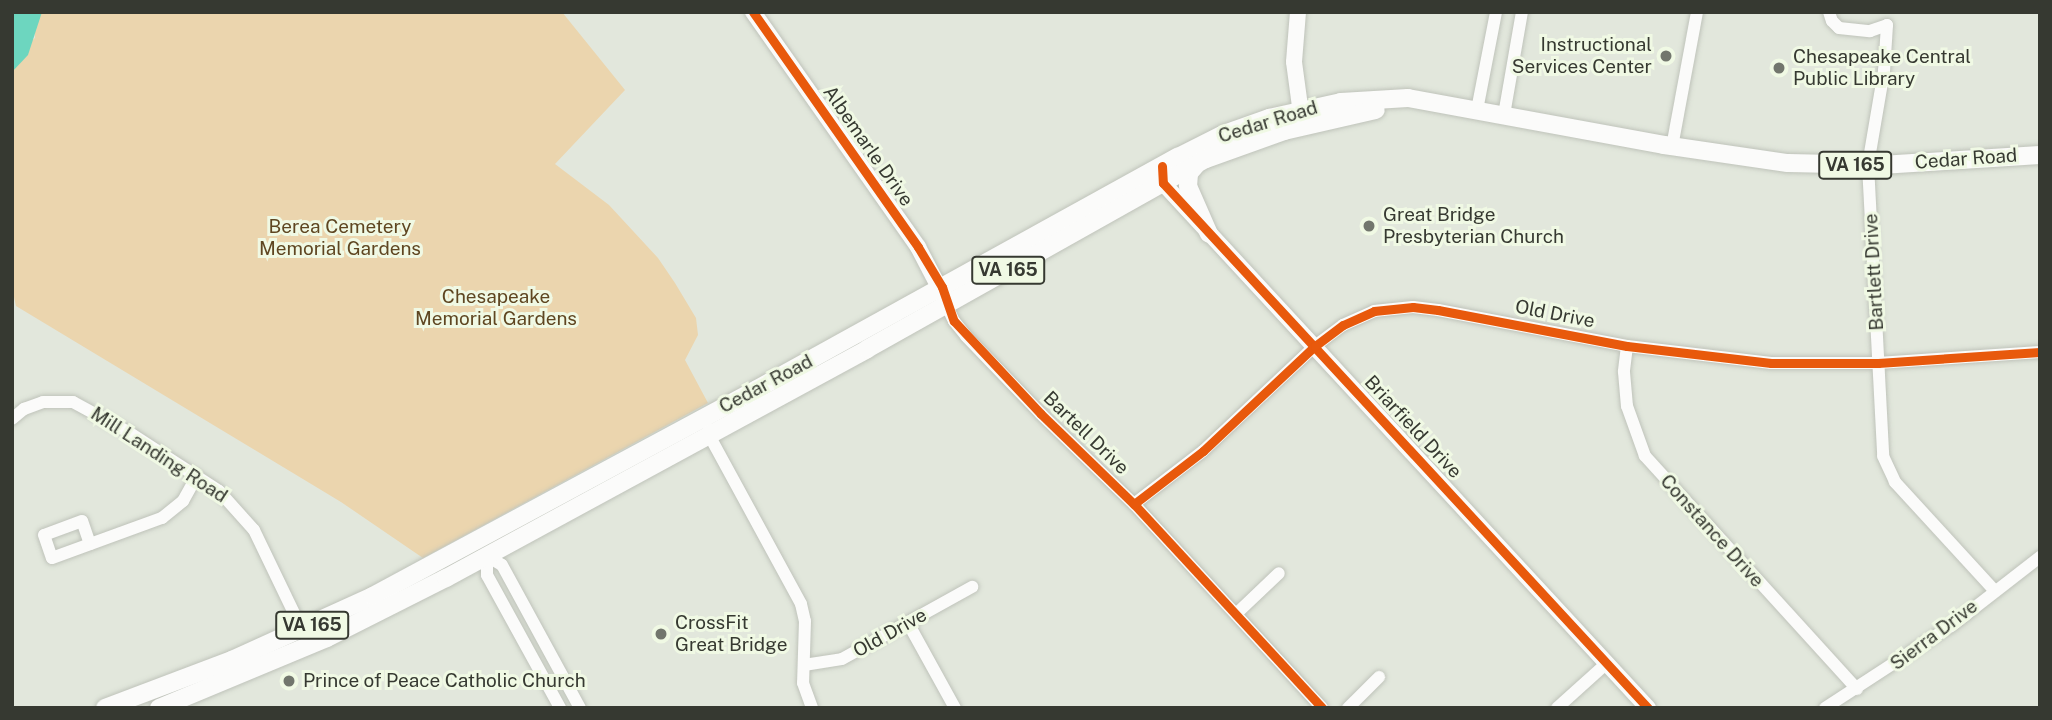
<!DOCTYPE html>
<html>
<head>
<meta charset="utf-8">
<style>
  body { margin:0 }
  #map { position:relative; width:2052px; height:720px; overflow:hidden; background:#e2e7dc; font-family:"Public Sans",sans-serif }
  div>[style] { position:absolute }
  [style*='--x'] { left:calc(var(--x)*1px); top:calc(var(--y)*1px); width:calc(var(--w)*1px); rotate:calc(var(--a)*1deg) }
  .green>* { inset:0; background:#ebd5ae }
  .water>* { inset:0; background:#6dd6bf }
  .roads { filter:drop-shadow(0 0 2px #bfc3ba) drop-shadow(0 0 2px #bfc3ba) }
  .street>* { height:12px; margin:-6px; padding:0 6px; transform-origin:6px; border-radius:6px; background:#fbfbfa }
  .secondary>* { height:16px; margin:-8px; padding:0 8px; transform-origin:8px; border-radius:8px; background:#fbfbfa }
  .primary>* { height:18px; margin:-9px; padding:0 9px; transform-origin:9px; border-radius:9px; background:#fbfbfa }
  .cycleway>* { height:9px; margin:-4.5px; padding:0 4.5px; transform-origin:4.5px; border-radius:4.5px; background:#e8590c }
  .dots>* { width:19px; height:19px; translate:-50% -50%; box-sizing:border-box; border:4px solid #f0f9e4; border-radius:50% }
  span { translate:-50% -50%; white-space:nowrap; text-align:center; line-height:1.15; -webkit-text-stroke:6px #f0f9e4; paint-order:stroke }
  .shield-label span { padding:2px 5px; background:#f0f9e4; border:2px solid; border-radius:5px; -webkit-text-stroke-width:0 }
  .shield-label { font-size:18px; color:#363931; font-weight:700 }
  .poi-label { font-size:19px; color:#363931 }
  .right { translate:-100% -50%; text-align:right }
  .left { translate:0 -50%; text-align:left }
  .street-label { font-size:19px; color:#363931 }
  .park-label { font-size:19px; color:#5f4621 }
  .frame { position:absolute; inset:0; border:14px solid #363931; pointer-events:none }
</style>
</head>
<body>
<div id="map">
  <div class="green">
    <div style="clip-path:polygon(43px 12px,562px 12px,625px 90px,555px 164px,609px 205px,658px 258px,675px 283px,696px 318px,698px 335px,685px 360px,708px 403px,423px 558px,341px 502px,16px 306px,12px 288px,12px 63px,26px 45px,35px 38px,34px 21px)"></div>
  </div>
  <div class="water">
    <div style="clip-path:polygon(12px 12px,42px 12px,28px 55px,12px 72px)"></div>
  </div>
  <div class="roads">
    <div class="street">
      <div style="--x:1829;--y:12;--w:9;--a:72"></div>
      <div style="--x:1832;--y:21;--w:10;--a:45"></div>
      <div style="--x:1839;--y:28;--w:31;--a:6"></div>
      <div style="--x:1870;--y:31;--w:18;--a:-19"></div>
      <div style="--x:1887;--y:25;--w:46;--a:93.7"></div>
      <div style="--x:1884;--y:71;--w:95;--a:99.7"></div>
      <div style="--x:1868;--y:165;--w:291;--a:87"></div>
      <div style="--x:1883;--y:456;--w:29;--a:65"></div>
      <div style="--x:1895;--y:482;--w:147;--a:47.5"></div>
      <div style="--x:1477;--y:110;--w:100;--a:-79"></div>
      <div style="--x:1504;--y:115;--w:105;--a:-80.1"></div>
      <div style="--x:1672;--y:147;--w:137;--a:-79.5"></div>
      <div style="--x:946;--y:304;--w:19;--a:65"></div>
      <div style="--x:954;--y:321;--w:19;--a:51"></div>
      <div style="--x:966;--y:336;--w:108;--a:46.1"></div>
      <div style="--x:1041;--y:414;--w:129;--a:44.1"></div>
      <div style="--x:1134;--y:504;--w:277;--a:47.3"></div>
      <div style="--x:1627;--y:346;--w:26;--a:97"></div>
      <div style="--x:1624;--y:372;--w:34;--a:85"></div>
      <div style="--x:1627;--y:406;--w:53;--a:70.2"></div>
      <div style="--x:1645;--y:456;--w:315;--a:47.7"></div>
      <div style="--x:12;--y:419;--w:16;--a:-40"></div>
      <div style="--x:24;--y:409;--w:20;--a:-20"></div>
      <div style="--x:43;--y:402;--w:30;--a:0"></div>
      <div style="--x:73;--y:402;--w:65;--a:28.5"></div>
      <div style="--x:130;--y:433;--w:106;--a:33.1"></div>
      <div style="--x:219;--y:491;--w:52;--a:48.1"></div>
      <div style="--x:254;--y:530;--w:115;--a:64.3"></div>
      <div style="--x:709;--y:429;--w:6;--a:90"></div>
      <div style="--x:709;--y:435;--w:192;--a:61.4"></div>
      <div style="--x:801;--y:604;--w:17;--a:77"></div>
      <div style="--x:805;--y:621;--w:62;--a:91.8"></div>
      <div style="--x:803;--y:683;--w:27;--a:70"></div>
      <div style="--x:1134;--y:504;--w:87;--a:-37.5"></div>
      <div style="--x:1203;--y:451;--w:154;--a:-43.2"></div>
      <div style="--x:1315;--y:346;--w:35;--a:-37"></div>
      <div style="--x:1343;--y:325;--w:34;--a:-24"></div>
      <div style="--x:1374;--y:311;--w:39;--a:-6"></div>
      <div style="--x:1413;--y:307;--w:25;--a:7"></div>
      <div style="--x:1438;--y:310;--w:192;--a:10.8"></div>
      <div style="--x:1627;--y:346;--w:145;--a:6.7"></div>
      <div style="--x:1771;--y:363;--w:107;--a:0"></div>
      <div style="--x:1878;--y:363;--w:162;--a:-3.9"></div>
      <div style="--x:90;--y:544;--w:24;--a:-109"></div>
      <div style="--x:82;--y:521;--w:40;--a:159.8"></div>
      <div style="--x:44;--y:535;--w:24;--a:71"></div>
      <div style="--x:52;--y:558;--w:117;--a:-20"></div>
      <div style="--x:162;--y:518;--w:27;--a:-39"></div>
      <div style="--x:183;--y:501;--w:29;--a:-61"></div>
      <div style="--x:487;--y:556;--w:17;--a:31"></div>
      <div style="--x:502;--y:565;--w:163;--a:61.4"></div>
      <div style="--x:487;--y:556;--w:19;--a:90"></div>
      <div style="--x:487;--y:575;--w:152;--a:61.2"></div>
      <div style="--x:1236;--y:614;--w:59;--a:-43.6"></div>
      <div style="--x:908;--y:623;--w:97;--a:61.1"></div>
      <div style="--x:804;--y:665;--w:38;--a:-9"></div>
      <div style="--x:842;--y:659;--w:149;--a:-29"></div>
      <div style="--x:1348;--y:708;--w:44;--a:-45"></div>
      <div style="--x:1557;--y:708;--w:67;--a:-42"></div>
      <div style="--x:1825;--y:708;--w:150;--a:-33.1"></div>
      <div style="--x:1951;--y:626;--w:113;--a:-37.8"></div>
    </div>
    <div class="secondary">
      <div style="--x:753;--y:12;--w:287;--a:54.9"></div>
      <div style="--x:918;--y:247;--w:56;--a:62.5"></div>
      <div style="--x:1298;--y:12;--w:50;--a:94.6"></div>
      <div style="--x:1294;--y:62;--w:60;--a:82.3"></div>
      <div style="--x:1162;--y:172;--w:11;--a:85"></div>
      <div style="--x:1163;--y:183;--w:715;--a:47.27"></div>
    </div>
    <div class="primary">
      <div style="--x:1196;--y:165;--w:11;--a:131"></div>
      <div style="--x:1189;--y:173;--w:13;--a:94"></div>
      <div style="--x:1188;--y:186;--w:52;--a:66.4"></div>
      <div style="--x:105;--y:708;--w:136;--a:-20.7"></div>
      <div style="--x:232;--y:660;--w:155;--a:-24.4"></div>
      <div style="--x:373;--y:596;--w:436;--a:-28.3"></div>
      <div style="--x:757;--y:389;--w:481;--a:-28.9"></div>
      <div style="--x:1178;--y:157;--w:51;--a:-26.6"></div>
      <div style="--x:1224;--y:134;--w:48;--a:-19.6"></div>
      <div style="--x:1269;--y:118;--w:74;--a:-12.5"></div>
      <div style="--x:1341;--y:102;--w:67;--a:-3.4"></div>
      <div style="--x:1408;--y:98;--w:260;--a:10.4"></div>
      <div style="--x:1664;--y:145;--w:125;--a:8.3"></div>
      <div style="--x:1788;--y:163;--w:93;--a:1.2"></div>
      <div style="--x:1881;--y:165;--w:159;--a:-3.6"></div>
      <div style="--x:159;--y:708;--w:182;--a:-22.6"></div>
      <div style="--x:327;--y:638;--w:133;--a:-26.8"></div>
      <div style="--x:446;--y:578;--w:479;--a:-28.5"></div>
      <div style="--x:867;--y:349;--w:389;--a:-29.3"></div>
      <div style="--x:1206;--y:159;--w:83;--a:-19.7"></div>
      <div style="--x:1284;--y:131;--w:94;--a:-12.9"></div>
    </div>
  </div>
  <div class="cycleway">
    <div style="--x:753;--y:12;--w:287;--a:54.9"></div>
    <div style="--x:918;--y:247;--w:47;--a:59"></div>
    <div style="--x:942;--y:287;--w:36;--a:71"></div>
    <div style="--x:954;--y:321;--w:127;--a:46.9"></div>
    <div style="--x:1041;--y:414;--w:129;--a:44.1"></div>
    <div style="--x:1134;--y:504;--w:277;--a:47.3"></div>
    <div style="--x:1162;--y:166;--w:17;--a:87"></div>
    <div style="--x:1163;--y:183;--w:715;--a:47.27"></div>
    <div style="--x:1134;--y:504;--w:87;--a:-37.5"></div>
    <div style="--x:1203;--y:451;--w:154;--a:-43.2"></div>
    <div style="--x:1315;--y:346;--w:35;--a:-37"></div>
    <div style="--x:1343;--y:325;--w:34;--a:-24"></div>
    <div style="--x:1374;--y:311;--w:39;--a:-6"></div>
    <div style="--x:1413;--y:307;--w:25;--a:7"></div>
    <div style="--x:1438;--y:310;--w:192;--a:10.8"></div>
    <div style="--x:1627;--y:346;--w:145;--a:6.7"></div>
    <div style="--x:1771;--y:363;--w:107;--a:0"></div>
    <div style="--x:1878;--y:363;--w:162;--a:-3.9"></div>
  </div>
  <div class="dots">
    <div style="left:1666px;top:56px;background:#72766d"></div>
    <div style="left:1779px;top:68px;background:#72766d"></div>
    <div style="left:1369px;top:226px;background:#72766d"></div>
    <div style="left:661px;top:634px;background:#72766d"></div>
    <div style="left:289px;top:681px;background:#72766d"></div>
  </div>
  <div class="shield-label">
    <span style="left:1855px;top:165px">VA 165</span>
    <span style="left:1008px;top:270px">VA 165</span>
    <span style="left:312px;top:625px">VA 165</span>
  </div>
  <div class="poi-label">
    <span class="right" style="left:1652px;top:56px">Instructional<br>Services Center</span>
    <span class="left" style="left:1793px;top:68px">Chesapeake Central<br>Public Library</span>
    <span class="left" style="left:1383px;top:226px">Great Bridge<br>Presbyterian Church</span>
    <span class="left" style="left:675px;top:634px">CrossFit<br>Great Bridge</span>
    <span class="left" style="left:303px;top:681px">Prince of Peace Catholic Church</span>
  </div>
  <div class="street-label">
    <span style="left:1268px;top:122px;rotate:-17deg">Cedar Road</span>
    <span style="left:868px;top:146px;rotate:55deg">Albemarle Drive</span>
    <span style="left:1966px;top:159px;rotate:-4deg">Cedar Road</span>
    <span style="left:1874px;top:272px;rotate:-93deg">Bartlett Drive</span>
    <span style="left:1555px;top:314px;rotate:11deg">Old Drive</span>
    <span style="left:766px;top:384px;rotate:-28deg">Cedar Road</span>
    <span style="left:1413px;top:427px;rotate:47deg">Briarfield Drive</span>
    <span style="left:1086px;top:433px;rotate:44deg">Bartell Drive</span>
    <span style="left:159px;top:455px;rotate:33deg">Mill Landing Road</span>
    <span style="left:1712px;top:531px;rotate:48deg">Constance Drive</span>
    <span style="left:890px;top:633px;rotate:-29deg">Old Drive</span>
    <span style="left:1934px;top:635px;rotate:-37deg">Sierra Drive</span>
  </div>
  <div class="park-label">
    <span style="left:340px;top:238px">Berea Cemetery<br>Memorial Gardens</span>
    <span style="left:496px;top:308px">Chesapeake<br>Memorial Gardens</span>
  </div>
  <div class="frame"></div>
</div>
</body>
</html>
